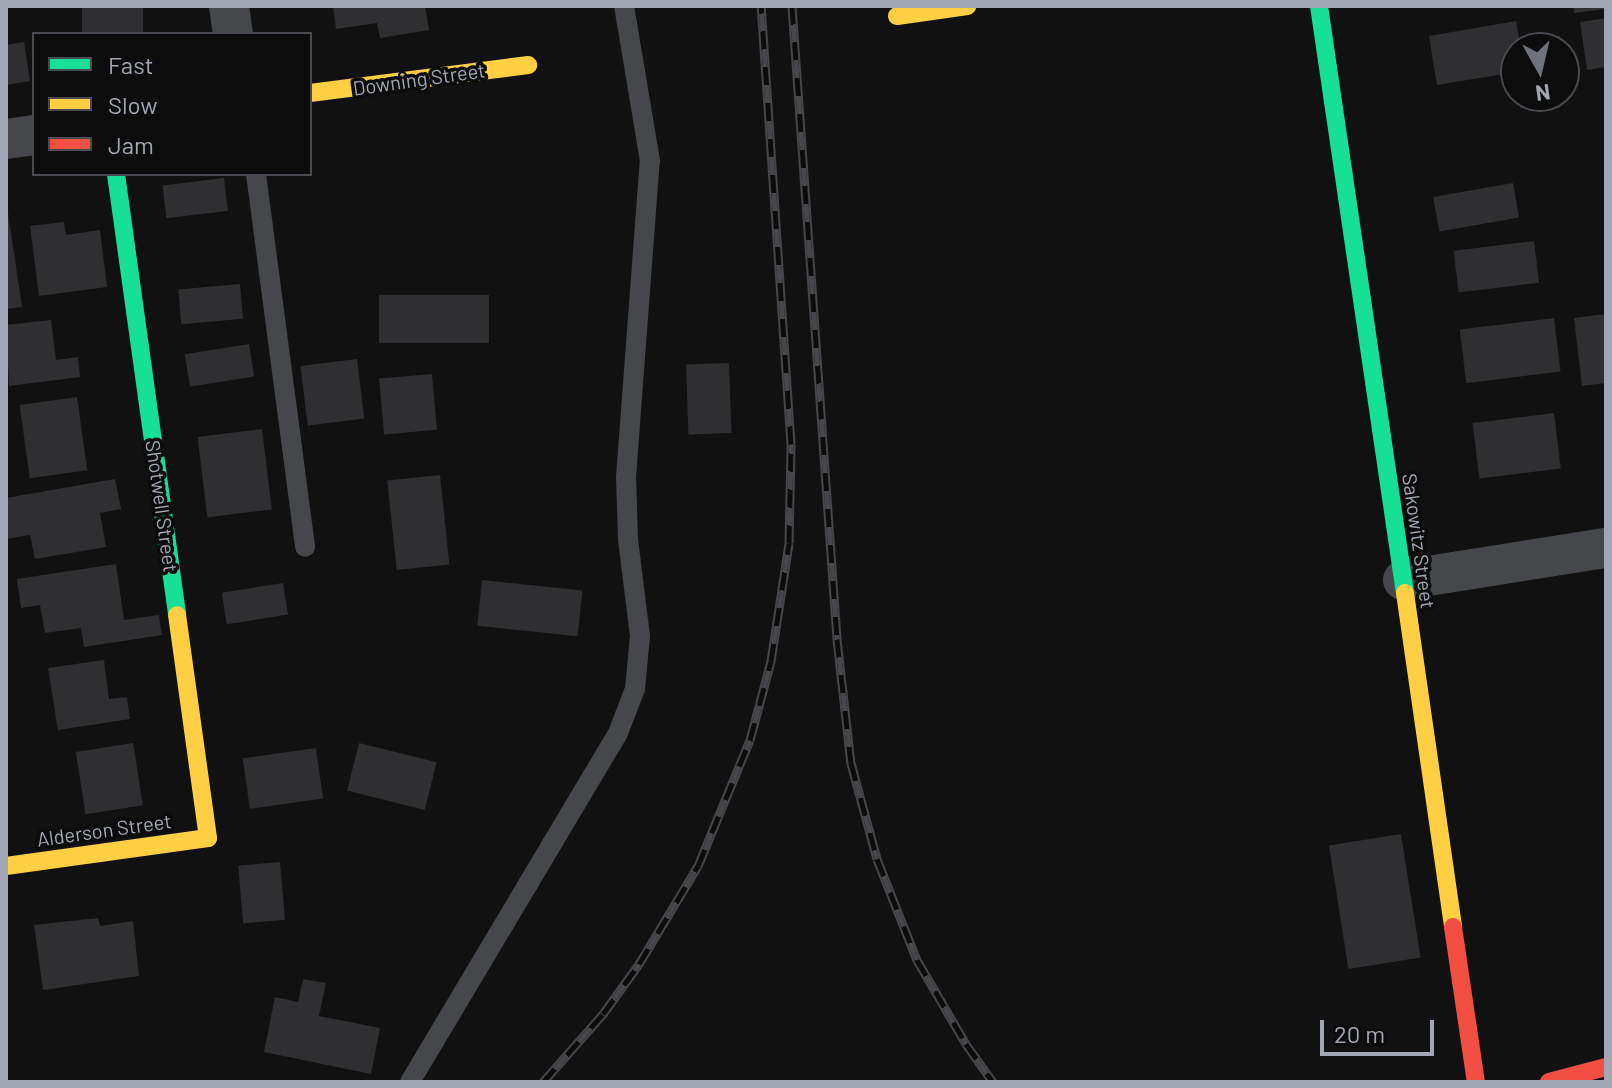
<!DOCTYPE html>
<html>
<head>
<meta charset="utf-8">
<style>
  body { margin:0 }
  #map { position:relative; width:1612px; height:1088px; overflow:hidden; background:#111112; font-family:Barlow,sans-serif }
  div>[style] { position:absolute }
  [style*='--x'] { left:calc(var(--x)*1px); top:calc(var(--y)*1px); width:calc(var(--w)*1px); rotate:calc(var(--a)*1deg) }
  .building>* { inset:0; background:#2f2f31; transform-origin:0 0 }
  .lane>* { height:20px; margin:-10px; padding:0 10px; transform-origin:10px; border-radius:10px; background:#46474a }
  .street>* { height:40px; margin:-20px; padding:0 20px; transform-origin:20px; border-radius:20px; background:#46474a }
  .fast>* { height:18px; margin:-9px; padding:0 9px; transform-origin:9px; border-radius:9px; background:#16e098 }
  .slow>* { height:18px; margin:-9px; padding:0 9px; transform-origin:9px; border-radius:9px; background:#ffcf43 }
  .jam>* { height:18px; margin:-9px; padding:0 9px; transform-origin:9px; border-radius:9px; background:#f24e42 }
  .rail>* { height:9px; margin-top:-4.5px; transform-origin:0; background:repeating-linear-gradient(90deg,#0c0c0d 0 18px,#46474a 0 36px); box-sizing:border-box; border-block:2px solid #46474a }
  span { translate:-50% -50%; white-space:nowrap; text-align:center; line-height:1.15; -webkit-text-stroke:7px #0c0c0d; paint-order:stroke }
  .street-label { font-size:20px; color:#a2a7b3 }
  .frame { position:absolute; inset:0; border:8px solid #a2a7b3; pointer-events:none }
  .legend { position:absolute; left:32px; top:32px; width:280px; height:144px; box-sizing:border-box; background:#0c0c0d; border:2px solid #484a4f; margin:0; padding:10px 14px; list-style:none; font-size:24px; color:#a2a7b3 }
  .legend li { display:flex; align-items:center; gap:16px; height:40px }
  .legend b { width:40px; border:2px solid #484a4f }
  .north { position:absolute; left:1500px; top:32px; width:80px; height:80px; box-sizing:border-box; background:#0c0c0d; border:2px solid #484a4f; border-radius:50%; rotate:172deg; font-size:22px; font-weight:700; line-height:32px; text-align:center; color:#a2a7b3 }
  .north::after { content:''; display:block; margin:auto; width:28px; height:36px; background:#6f727b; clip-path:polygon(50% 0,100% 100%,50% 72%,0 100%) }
  .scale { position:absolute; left:1320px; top:1020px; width:114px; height:36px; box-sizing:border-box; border:4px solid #a2a7b3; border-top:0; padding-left:10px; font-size:24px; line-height:28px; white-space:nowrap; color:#a2a7b3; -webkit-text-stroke:6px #0c0c0d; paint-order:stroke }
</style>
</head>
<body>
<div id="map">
  <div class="building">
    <div style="left:82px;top:6px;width:61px;height:28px"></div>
    <div style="clip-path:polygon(333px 6px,425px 6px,429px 30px,380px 38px,377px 23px,336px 29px)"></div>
    <div style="clip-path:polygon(1573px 6px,1606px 6px,1606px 9px,1574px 13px)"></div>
    <div style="clip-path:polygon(1606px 18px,1606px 67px,1587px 70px,1580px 22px)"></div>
    <div style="clip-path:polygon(1516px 21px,1521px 48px,1516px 48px,1516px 72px,1437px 85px,1429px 36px)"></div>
    <div style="clip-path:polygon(24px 42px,30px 81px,6px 85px,6px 45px)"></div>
    <div style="left:224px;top:178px;width:33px;height:62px;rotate:83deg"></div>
    <div style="left:1513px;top:183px;width:35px;height:81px;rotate:80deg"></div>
    <div style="clip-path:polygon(6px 199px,22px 307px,6px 309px)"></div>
    <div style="clip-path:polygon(64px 222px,66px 235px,100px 230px,107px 287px,39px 296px,30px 226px)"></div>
    <div style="left:1534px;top:241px;width:42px;height:81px;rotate:83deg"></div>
    <div style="left:240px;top:284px;width:35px;height:62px;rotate:85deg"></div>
    <div style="left:379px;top:295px;width:110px;height:48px"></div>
    <div style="clip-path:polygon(1606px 314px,1606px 383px,1582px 386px,1574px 318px)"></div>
    <div style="left:1554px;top:318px;width:54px;height:95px;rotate:83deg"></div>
    <div style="clip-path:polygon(51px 320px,56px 360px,78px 357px,80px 377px,9px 386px,6px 325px)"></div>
    <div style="left:249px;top:344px;width:33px;height:65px;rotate:81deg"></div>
    <div style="left:357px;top:359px;width:60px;height:57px;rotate:83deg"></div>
    <div style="left:729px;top:363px;width:70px;height:43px;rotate:88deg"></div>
    <div style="left:432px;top:374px;width:56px;height:53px;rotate:85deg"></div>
    <div style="left:77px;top:397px;width:74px;height:58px;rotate:82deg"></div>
    <div style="left:1554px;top:413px;width:56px;height:82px;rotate:83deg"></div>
    <div style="left:262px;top:429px;width:81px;height:65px;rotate:83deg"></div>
    <div style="left:440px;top:475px;width:90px;height:53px;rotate:84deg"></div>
    <div style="clip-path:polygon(115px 479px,121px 509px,100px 513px,106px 547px,35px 559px,30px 535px,6px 539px,6px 498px)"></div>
    <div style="clip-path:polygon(116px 564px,124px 620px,159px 615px,162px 635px,84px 647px,81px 628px,45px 633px,40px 605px,21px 608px,17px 579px)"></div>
    <div style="left:482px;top:580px;width:101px;height:46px;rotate:6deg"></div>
    <div style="left:283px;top:583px;width:32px;height:62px;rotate:81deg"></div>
    <div style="clip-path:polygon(104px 660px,109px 699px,127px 697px,130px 719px,58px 730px,48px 668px)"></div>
    <div style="left:133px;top:743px;width:63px;height:58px;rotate:81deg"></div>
    <div style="left:359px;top:743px;width:80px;height:49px;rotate:14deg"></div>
    <div style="left:316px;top:748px;width:51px;height:74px;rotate:82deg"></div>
    <div style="left:1401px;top:834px;width:125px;height:73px;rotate:81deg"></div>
    <div style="left:280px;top:862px;width:58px;height:42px;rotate:85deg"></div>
    <div style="clip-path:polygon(98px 918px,100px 926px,133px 921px,139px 976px,43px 990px,34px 925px)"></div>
    <div style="clip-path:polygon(303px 979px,326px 983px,319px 1016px,380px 1028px,371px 1074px,264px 1052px,275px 997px,298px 1002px)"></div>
  </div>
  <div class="lane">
    <div style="--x:256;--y:174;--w:376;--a:82.5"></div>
    <div style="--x:410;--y:1082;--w:406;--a:-59.2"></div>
    <div style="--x:618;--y:733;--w:47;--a:-68.9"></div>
    <div style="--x:635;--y:689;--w:53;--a:-84.6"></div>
    <div style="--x:640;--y:636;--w:98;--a:-97.1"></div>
    <div style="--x:628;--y:539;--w:62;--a:-91.8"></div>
    <div style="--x:626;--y:477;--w:317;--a:-85.7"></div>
    <div style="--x:650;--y:161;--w:157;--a:-99.5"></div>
  </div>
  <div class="street">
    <div style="--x:229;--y:6;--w:28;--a:82"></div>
    <div style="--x:6;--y:139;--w:28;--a:-8"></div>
    <div style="--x:1403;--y:580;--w:206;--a:-9"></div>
  </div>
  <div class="fast">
    <div style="--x:1319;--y:6;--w:593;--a:81.67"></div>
    <div style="--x:116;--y:174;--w:445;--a:82.1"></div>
  </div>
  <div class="slow">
    <div style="--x:897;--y:16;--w:71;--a:-8.1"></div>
    <div style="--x:310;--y:93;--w:220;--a:-7.3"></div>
    <div style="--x:1405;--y:593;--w:337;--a:81.8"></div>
    <div style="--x:6;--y:866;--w:204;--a:-7.9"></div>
    <div style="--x:208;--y:838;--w:225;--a:-97.9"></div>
  </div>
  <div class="jam">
    <div style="--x:1453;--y:927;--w:157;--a:81.6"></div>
    <div style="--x:1549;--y:1082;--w:59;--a:-14.7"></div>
  </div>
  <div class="rail">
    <div style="--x:792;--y:6;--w:635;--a:85.93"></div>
    <div style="--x:837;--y:639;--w:125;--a:83.6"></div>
    <div style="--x:851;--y:763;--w:99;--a:74.8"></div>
    <div style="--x:877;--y:859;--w:109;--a:68.4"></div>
    <div style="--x:917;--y:960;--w:97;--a:59.7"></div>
    <div style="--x:966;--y:1044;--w:47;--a:54.6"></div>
    <div style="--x:543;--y:1082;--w:91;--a:-48.6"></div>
    <div style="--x:603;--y:1014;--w:62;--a:-54.2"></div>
    <div style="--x:639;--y:964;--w:114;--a:-59"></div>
    <div style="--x:698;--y:866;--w:136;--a:-67.6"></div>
    <div style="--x:750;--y:740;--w:82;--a:-75.1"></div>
    <div style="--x:771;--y:661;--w:119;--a:-81.3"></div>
    <div style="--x:789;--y:543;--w:99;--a:-88.8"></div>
    <div style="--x:791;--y:444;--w:439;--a:-93.9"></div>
  </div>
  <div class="street-label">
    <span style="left:419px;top:79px;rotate:-8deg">Downing Street</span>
    <span style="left:162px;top:506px;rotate:82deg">Shotwell Street</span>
    <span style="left:1419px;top:541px;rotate:82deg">Sakowitz Street</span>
    <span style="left:104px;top:830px;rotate:-8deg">Alderson Street</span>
  </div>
  <div class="frame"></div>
  <ul class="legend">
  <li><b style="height:10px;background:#16e098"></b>Fast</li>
  <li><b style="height:10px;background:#ffcf43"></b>Slow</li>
  <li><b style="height:10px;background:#f24e42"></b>Jam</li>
  </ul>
  <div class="north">N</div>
  <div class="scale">20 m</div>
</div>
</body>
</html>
